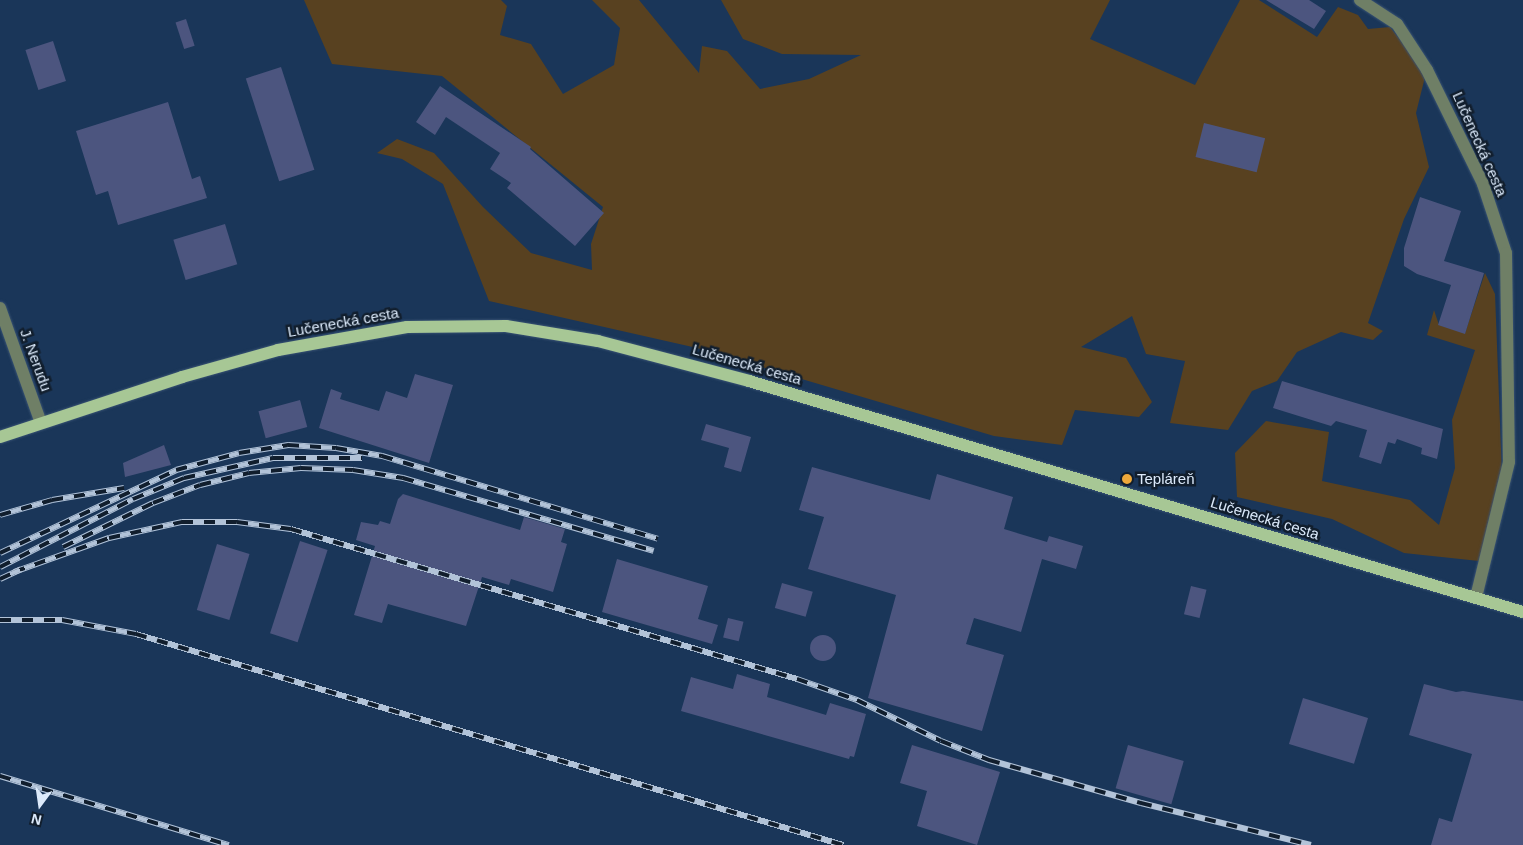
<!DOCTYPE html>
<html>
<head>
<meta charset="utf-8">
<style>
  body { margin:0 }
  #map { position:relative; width:1523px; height:845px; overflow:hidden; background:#1a3659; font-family:Arial,sans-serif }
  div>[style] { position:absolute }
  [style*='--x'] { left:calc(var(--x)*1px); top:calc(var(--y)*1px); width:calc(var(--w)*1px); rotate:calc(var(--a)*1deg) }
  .green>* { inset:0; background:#584120 }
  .building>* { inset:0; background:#4c557f; transform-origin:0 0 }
  .round { border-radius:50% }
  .roads { filter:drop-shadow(0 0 1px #395373) drop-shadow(0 0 1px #395373) }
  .minor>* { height:12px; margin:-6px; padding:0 6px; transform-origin:6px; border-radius:6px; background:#6f7f66 }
  .major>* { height:12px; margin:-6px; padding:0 6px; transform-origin:6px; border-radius:6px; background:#a7c795 }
  .rail>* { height:5.5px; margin-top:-2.75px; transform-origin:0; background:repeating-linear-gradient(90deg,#111e2d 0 11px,#b2c3d8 0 22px); box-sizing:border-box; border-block:1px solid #b2c3d8 }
  .dots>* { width:14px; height:14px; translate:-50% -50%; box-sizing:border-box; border:2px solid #111e2d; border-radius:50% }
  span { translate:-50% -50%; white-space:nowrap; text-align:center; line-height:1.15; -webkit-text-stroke:5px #111e2d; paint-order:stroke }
  .street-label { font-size:15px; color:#dceafb }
  .poi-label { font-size:15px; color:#dceafb }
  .left { translate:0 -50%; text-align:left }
  .north { position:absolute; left:15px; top:780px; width:50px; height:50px; -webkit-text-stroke:4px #111e2d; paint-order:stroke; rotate:194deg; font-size:14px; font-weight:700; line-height:20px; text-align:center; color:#dceafb }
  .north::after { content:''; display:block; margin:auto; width:18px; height:22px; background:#dceafb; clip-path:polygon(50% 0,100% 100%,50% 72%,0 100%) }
</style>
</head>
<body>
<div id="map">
  <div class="green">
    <div style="clip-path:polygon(304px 0,501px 0,507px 6px,500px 35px,531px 44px,563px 94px,614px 65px,620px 28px,592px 0,639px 0,699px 73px,702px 46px,727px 51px,760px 89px,809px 79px,861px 55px,782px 54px,743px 39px,721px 0,1110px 0,1090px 39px,1195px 85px,1240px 0,1259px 0,1317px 37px,1338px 7px,1358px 15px,1368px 29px,1390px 27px,1426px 73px,1416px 113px,1429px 167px,1404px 219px,1368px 323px,1383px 331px,1373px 340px,1341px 332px,1297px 352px,1277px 381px,1252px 391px,1228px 430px,1170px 423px,1185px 361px,1146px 354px,1132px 316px,1081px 347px,1126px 358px,1152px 402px,1139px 417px,1075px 410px,1062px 445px,994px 436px,697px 348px,489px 301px,443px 184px,402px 159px,377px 153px,397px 139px,434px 153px,483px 207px,531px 253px,592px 270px,591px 244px,603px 207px,442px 76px,332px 64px)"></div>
    <div style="clip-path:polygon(1485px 273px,1495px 294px,1502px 475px,1479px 561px,1404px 553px,1332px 519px,1237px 497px,1235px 453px,1266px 421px,1329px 432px,1322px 481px,1410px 500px,1439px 525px,1455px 468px,1452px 420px,1475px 350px,1427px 335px,1434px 310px,1439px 325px,1465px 333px)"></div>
  </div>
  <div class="building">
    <div style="clip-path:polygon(1266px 0,1309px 0,1326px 11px,1314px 29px)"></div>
    <div style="left:186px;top:19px;width:28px;height:11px;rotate:72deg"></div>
    <div style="left:53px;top:41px;width:42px;height:29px;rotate:72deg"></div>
    <div style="left:281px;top:67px;width:108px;height:37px;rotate:72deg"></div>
    <div style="clip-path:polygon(440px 86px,531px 147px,530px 149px,604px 213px,575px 246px,507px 188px,511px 183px,490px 169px,500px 153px,446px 117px,435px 135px,416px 122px)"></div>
    <div style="clip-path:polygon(168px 102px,192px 179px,200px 176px,207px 198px,118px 225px,108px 191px,96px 195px,76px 131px)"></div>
    <div style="left:1204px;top:123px;width:63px;height:35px;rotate:14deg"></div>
    <div style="clip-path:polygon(1420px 197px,1461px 211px,1444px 261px,1484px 273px,1465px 334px,1438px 325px,1451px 285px,1417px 274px,1404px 266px,1404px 248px)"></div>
    <div style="left:225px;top:224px;width:42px;height:54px;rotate:73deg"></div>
    <div style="clip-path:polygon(415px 374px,453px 385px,429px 463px,319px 428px,331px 389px,342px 393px,340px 399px,379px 411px,386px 391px,407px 398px)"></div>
    <div style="clip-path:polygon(1282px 381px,1443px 429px,1437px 459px,1421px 454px,1422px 448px,1397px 439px,1395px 444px,1388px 442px,1381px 464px,1359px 457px,1367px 430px,1336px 421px,1331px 426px,1273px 408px)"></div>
    <div style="left:300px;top:400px;width:28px;height:43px;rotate:75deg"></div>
    <div style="clip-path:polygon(706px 424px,751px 437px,741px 472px,724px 467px,729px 448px,701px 440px)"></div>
    <div style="clip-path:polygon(164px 445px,171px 465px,125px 477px,123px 463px)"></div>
    <div style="clip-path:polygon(812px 467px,930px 500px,937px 474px,1013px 497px,1004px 529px,1047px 542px,1049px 536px,1083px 546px,1076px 569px,1042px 559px,1021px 632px,974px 618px,966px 644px,1004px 655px,982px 731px,868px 698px,896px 595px,808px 569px,824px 517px,799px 510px)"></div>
    <div style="clip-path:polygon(403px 494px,520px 530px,524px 517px,565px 529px,561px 542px,567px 544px,553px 592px,511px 579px,509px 585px,482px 577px,466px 626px,388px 604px,382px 623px,354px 615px,375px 546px,356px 540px,361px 522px,378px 525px,380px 521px,390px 524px,398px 499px)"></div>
    <div style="left:300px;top:541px;width:29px;height:97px;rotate:18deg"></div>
    <div style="left:217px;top:544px;width:34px;height:69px;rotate:17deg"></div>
    <div style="clip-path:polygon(617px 559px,708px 586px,698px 619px,718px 625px,712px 644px,602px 612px)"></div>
    <div style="left:782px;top:583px;width:32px;height:26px;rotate:16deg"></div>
    <div style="left:1191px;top:586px;width:16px;height:29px;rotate:14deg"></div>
    <div style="left:728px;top:618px;width:16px;height:20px;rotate:14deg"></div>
    <div class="round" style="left:810px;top:635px;width:26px;height:26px"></div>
    <div style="clip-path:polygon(737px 674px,770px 684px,767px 697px,826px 715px,830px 703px,866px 714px,854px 757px,850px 756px,849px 759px,681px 711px,691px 677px,733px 689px)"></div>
    <div style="clip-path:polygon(1424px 684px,1456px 692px,1463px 691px,1523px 701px,1523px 845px,1431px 845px,1439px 818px,1452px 822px,1472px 754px,1409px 735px)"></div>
    <div style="left:1303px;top:698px;width:68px;height:48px;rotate:17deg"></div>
    <div style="clip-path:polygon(912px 745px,1000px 772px,977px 845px,917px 826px,927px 791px,900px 783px)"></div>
    <div style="left:1128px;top:745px;width:58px;height:45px;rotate:16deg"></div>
  </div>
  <div class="roads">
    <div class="minor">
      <div style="--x:1360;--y:0;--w:44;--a:33"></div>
      <div style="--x:1397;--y:24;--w:55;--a:56.9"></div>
      <div style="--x:1427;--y:70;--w:127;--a:63.8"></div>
      <div style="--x:1483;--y:184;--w:73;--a:71.6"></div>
      <div style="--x:1506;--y:253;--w:209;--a:89.2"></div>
      <div style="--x:1509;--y:462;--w:139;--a:103.7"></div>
      <div style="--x:0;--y:308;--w:122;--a:70.4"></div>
    </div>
    <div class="major">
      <div style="--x:0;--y:437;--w:192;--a:-18.2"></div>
      <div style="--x:182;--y:377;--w:100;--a:-15.7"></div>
      <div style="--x:278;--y:350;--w:131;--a:-10.1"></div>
      <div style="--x:407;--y:327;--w:99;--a:-0.6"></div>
      <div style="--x:506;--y:326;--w:93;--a:9.3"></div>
      <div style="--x:598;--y:341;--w:156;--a:14.8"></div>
      <div style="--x:749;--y:381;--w:808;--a:16.62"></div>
    </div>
  </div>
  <div class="rail">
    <div style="--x:0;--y:515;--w:54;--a:-16.1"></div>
    <div style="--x:52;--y:500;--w:73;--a:-9.5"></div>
    <div style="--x:63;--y:547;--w:100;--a:-26.1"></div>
    <div style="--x:153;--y:503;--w:50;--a:-21"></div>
    <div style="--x:200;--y:485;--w:50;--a:-13.8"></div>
    <div style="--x:249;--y:473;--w:52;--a:-5.5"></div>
    <div style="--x:301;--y:468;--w:52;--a:2.2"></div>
    <div style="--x:353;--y:470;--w:51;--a:9.1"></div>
    <div style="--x:403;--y:478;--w:261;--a:16.2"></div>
    <div style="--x:0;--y:553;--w:195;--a:-25.2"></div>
    <div style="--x:176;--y:470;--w:65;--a:-15.1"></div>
    <div style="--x:239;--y:453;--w:50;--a:-9.3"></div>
    <div style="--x:288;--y:445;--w:48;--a:3.6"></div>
    <div style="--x:336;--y:448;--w:47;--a:9.9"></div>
    <div style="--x:382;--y:456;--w:288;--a:16.7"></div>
    <div style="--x:0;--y:567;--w:149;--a:-27.1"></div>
    <div style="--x:133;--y:499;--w:55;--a:-22.4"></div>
    <div style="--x:184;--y:478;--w:91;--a:-12.7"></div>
    <div style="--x:273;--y:458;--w:89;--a:0"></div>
    <div style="--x:14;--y:572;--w:101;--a:-19.7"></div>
    <div style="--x:109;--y:538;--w:75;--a:-12.4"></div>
    <div style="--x:182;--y:522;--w:55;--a:0"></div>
    <div style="--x:237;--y:522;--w:54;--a:7.4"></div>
    <div style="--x:291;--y:529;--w:528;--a:16.51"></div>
    <div style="--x:797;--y:679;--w:64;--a:19.3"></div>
    <div style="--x:857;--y:700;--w:93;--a:26"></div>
    <div style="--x:941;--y:741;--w:52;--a:21.6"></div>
    <div style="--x:989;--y:760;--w:158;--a:15.8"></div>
    <div style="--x:1141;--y:803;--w:175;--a:13.9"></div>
    <div style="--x:0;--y:579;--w:23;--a:-25"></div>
    <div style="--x:0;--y:620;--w:62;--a:0"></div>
    <div style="--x:62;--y:620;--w:75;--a:10.7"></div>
    <div style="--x:136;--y:634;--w:738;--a:16.62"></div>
    <div style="--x:0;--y:776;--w:239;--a:16.8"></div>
  </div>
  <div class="dots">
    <div style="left:1127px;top:479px;background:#eda83b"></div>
  </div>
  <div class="street-label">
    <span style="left:1480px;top:144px;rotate:66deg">Lučenecká cesta</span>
    <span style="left:343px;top:322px;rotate:-10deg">Lučenecká cesta</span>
    <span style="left:36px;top:360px;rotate:70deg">J. Nerudu</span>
    <span style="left:747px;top:364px;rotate:16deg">Lučenecká cesta</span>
    <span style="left:1265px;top:518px;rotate:17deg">Lučenecká cesta</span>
  </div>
  <div class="poi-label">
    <span class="left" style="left:1137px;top:479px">Tepláreň</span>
  </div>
  <div class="north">N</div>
</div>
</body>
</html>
